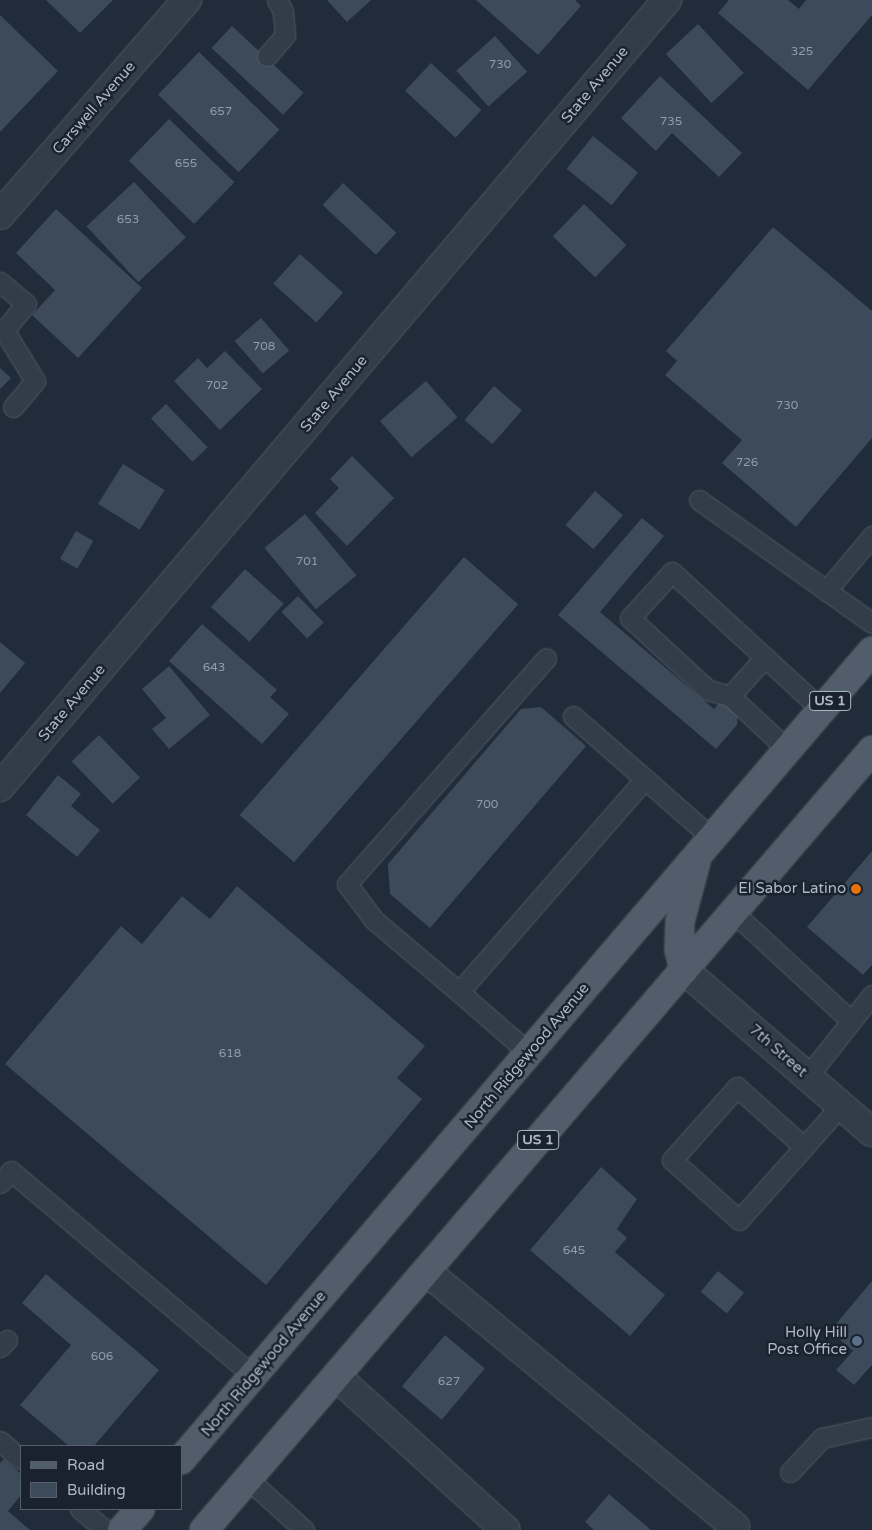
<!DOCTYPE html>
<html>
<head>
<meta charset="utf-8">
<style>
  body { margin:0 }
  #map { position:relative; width:872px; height:1530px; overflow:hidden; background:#202c39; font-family:"Varela Round",sans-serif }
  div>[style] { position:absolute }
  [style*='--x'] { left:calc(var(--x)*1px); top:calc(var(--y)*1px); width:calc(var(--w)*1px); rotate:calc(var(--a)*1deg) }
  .building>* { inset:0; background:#3c4a59; transform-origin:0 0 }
  .roads { filter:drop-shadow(0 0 1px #515b67) drop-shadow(0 0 1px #515b67) }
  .lane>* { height:19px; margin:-9.5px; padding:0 9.5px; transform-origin:9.5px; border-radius:9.5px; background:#333d49 }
  .street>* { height:28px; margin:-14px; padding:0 14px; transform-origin:14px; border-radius:14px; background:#333d49 }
  .primary>* { height:28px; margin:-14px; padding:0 14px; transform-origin:14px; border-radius:14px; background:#515d6a }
  .dots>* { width:14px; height:14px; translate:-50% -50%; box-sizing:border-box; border:2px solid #19222e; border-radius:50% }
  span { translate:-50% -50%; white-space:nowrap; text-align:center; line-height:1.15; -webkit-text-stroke:5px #19222e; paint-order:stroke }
  .number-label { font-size:12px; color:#929cab }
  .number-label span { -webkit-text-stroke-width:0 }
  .shield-label span { padding:1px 4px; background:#19222e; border:1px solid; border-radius:4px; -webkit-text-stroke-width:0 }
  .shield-label { font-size:14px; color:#aeb8c6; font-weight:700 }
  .street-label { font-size:15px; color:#aeb8c6 }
  .poi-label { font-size:15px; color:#aeb8c6 }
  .right { translate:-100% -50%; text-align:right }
  .legend { position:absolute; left:20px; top:1445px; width:162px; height:65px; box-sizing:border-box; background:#19222e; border:1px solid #555e6b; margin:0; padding:6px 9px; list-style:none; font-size:15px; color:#aeb8c6 }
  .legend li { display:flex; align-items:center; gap:10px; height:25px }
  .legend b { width:25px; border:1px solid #555e6b }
</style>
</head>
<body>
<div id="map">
  <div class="building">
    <div style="clip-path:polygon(46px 0,113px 0,80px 33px)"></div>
    <div style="clip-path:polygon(327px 0,371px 0,347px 22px)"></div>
    <div style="clip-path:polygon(476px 0,575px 0,581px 6px,538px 55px)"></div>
    <div style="clip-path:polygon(729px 0,788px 0,799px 9px,806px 0,872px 0,872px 15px,808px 90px,718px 13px)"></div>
    <div style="clip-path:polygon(0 15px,58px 71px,0 132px)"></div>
    <div style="left:698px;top:24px;width:67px;height:44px;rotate:47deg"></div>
    <div style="left:232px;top:26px;width:98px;height:30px;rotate:43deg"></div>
    <div style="left:495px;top:36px;width:48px;height:52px;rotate:48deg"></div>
    <div style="left:199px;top:52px;width:112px;height:59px;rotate:44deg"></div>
    <div style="left:431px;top:63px;width:69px;height:38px;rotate:43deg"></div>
    <div style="clip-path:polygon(660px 76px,742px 153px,719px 177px,672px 133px,656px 151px,621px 118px)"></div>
    <div style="left:169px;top:119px;width:91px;height:58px;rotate:44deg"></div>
    <div style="left:593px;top:136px;width:58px;height:42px;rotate:39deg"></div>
    <div style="left:134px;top:182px;width:76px;height:65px;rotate:47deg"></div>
    <div style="left:343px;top:183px;width:73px;height:30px;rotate:43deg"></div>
    <div style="left:584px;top:204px;width:59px;height:45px;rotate:44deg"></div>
    <div style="clip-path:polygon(56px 209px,142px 288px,78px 358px,32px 315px,55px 290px,16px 253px)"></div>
    <div style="clip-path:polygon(773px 227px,872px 311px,872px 438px,796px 527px,722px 463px,742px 440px,665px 375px,677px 361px,666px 351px)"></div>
    <div style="left:300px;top:254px;width:58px;height:40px;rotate:42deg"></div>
    <div style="left:261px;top:318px;width:43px;height:35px;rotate:49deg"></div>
    <div style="clip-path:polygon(225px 351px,262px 389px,220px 430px,174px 381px,198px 358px,207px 368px)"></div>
    <div style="clip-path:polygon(0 368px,11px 378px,0 389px)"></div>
    <div style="left:426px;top:381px;width:48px;height:61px;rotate:49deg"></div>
    <div style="left:494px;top:386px;width:37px;height:45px;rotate:41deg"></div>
    <div style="left:166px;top:404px;width:60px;height:21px;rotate:46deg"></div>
    <div style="clip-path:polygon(352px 456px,394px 498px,347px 546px,315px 513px,339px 488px,330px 479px)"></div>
    <div style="left:123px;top:464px;width:49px;height:47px;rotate:32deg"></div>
    <div style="left:595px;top:491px;width:37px;height:45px;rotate:41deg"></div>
    <div style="left:305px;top:514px;width:80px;height:53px;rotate:50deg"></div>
    <div style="clip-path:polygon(642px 518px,664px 536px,600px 612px,714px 709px,718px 704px,728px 704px,738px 714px,737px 725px,716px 749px,558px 615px)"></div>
    <div style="left:76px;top:531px;width:20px;height:32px;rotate:30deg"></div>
    <div style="left:464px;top:557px;width:72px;height:342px;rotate:41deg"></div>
    <div style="left:245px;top:569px;width:52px;height:51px;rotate:42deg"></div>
    <div style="left:298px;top:596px;width:37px;height:23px;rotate:46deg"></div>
    <div style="clip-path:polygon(202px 624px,277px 690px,270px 697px,289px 714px,262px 744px,169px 661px)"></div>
    <div style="clip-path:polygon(0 642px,25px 663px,0 693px)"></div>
    <div style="clip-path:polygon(169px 666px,210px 715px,169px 749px,152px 729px,166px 718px,142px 689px)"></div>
    <div style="clip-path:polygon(541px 707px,586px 746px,430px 928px,390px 894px,388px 864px,521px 709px)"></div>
    <div style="left:99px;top:735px;width:59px;height:38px;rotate:46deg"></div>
    <div style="clip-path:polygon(58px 775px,81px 794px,71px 806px,100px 830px,77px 857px,26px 815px)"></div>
    <div style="clip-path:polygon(872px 851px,872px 965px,863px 975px,807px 927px)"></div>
    <div style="clip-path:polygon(237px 886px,425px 1046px,397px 1078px,422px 1099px,266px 1285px,5px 1064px,121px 926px,142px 944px,182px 896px,210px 919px)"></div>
    <div style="clip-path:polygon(601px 1167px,637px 1199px,617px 1229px,627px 1238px,615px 1252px,665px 1295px,630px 1336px,530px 1250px)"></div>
    <div style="left:718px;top:1271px;width:34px;height:27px;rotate:40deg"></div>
    <div style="clip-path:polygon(46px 1274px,159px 1370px,94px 1446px,69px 1446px,20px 1405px,71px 1345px,22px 1303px)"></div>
    <div style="clip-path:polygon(872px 1281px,872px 1365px,854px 1385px,836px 1370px,853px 1351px,830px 1331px)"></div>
    <div style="left:445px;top:1335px;width:52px;height:67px;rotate:40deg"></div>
    <div style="clip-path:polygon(4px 1459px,21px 1474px,21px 1495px,8px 1511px,30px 1530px,0 1530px,0 1463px)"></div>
    <div style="clip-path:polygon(609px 1494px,651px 1530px,594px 1530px,585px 1522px)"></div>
  </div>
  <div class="roads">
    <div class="lane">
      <div style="--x:267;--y:56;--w:28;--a:-49"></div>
      <div style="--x:285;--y:35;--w:24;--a:-95"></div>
      <div style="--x:283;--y:11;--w:13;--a:-119"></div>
      <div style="--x:0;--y:282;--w:34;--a:40"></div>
      <div style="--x:26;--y:304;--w:34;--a:130"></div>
      <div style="--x:4;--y:330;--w:60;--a:58.7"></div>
      <div style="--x:35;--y:381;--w:34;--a:130"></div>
      <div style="--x:699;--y:500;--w:212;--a:35.4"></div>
      <div style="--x:826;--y:591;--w:72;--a:-50.1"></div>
      <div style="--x:730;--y:696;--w:52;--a:-48.1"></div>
      <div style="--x:573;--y:716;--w:96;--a:41.2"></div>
      <div style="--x:787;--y:749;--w:78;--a:-137.1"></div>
      <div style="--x:730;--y:696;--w:23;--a:-165"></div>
      <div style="--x:708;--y:690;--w:106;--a:-137.3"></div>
      <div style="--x:630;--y:618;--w:62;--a:-47.6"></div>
      <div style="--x:672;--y:572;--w:204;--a:42.6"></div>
      <div style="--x:733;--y:912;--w:161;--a:42.7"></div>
      <div style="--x:459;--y:992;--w:111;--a:-139.7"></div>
      <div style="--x:374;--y:920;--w:45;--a:-126.9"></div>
      <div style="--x:347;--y:884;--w:301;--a:-48.6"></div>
      <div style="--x:529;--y:1053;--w:93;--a:-138.9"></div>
      <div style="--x:459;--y:992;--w:283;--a:-48.9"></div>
      <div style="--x:645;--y:779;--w:89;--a:41.4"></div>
      <div style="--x:807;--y:1077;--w:105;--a:-51.6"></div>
      <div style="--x:804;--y:1147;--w:90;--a:-138.2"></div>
      <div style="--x:737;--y:1087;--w:98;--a:131.7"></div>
      <div style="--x:672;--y:1160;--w:90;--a:41.8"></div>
      <div style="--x:739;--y:1220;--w:98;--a:-48.3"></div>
      <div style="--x:804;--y:1147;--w:56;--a:-48.6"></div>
      <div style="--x:0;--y:1183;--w:16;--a:-47"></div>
      <div style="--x:11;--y:1171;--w:318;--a:40.2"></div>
      <div style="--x:0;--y:1347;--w:10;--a:-45"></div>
      <div style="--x:0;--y:1441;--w:28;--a:41"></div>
      <div style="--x:790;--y:1472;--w:47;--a:-46.7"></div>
      <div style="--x:822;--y:1438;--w:51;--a:-12.4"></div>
      <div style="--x:248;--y:1479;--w:76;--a:42.3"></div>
      <div style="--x:80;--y:1509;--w:33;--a:40"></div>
    </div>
    <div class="street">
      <div style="--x:0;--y:215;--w:285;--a:-49"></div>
      <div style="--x:0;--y:787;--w:1032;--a:-49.72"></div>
      <div style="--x:684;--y:970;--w:248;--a:40.8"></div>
      <div style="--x:426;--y:1271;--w:401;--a:39.6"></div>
      <div style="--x:735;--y:1527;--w:4;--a:135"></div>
      <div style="--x:336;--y:1376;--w:229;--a:42.2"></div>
    </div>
    <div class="primary">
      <div style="--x:684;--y:970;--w:21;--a:-104"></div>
      <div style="--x:679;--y:950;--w:28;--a:-88"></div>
      <div style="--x:680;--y:922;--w:62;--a:-75.1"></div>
      <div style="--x:181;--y:1460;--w:1064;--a:-49.5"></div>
      <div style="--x:122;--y:1530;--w:28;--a:-49"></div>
      <div style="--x:204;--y:1530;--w:1027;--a:-49.42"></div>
    </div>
  </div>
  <div class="dots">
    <div style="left:856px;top:889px;background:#e8710a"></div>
    <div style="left:857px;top:1341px;background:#5c6f8a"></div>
  </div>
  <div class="number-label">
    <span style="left:802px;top:52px">325</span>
    <span style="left:500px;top:65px">730</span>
    <span style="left:221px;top:112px">657</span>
    <span style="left:671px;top:122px">735</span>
    <span style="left:186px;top:164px">655</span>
    <span style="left:128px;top:220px">653</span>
    <span style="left:264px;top:347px">708</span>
    <span style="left:217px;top:386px">702</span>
    <span style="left:787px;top:406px">730</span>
    <span style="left:747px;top:463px">726</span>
    <span style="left:307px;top:562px">701</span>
    <span style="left:214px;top:668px">643</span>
    <span style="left:487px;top:805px">700</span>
    <span style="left:230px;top:1054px">618</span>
    <span style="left:574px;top:1251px">645</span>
    <span style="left:102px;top:1357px">606</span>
    <span style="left:449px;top:1382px">627</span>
  </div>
  <div class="shield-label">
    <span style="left:830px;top:701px">US 1</span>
    <span style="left:538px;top:1140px">US 1</span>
  </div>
  <div class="street-label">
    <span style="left:595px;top:85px;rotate:-50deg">State Avenue</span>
    <span style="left:94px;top:108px;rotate:-49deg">Carswell Avenue</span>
    <span style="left:334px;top:394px;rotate:-50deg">State Avenue</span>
    <span style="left:72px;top:703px;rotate:-50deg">State Avenue</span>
    <span style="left:778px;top:1051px;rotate:41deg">7th Street</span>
    <span style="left:527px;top:1056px;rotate:-50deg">North Ridgewood Avenue</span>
    <span style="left:264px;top:1364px;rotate:-50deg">North Ridgewood Avenue</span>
  </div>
  <div class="poi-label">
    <span class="right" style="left:846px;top:889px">El Sabor Latino</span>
    <span class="right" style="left:847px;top:1341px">Holly Hill<br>Post Office</span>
  </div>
  <ul class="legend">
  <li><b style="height:6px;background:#515d6a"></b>Road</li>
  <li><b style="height:14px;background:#3c4a59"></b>Building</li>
  </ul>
</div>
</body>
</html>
